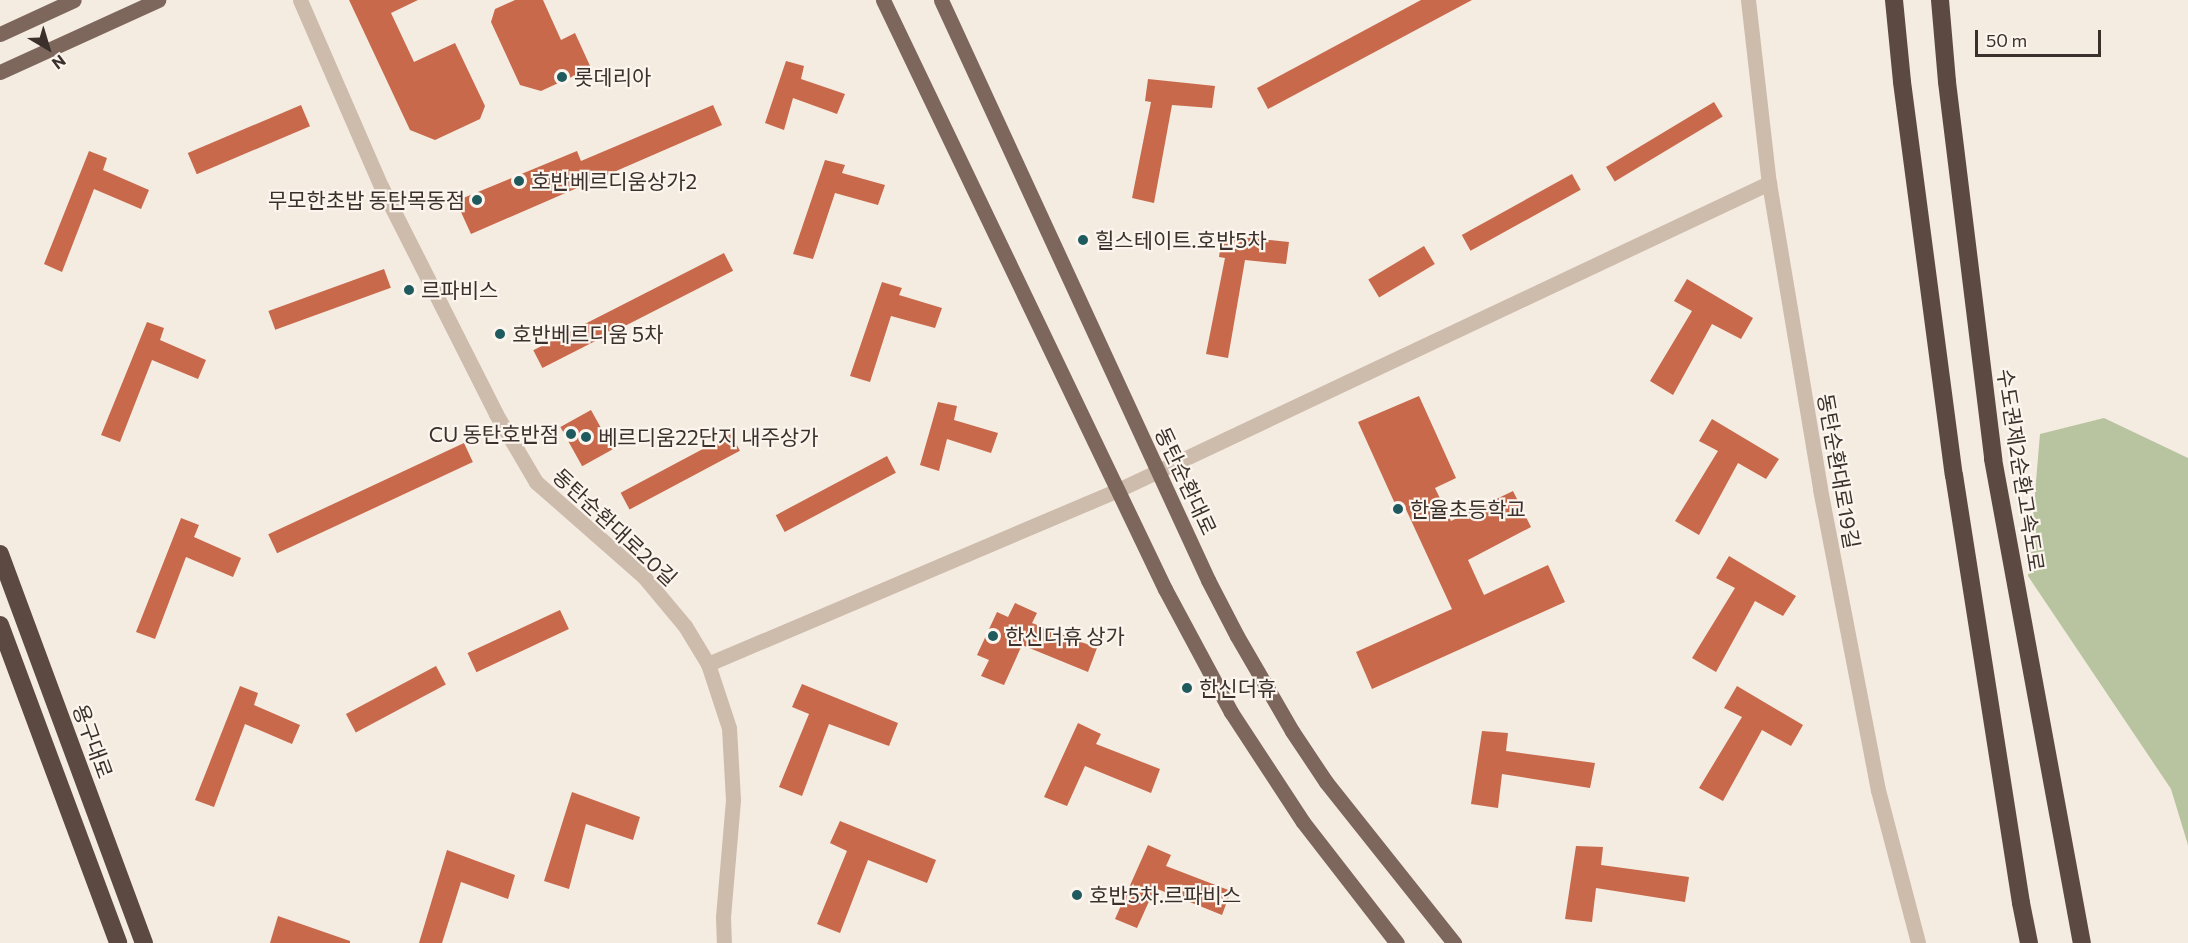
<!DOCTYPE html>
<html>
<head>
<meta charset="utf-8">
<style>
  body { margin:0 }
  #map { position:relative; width:2188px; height:943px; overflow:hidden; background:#f4ebe1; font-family:Commissioner,"Noto Sans KR",sans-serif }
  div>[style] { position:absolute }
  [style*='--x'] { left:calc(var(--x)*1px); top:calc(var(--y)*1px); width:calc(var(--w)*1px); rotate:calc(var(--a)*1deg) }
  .green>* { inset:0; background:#b8c4a0 }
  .building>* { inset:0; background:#c8694b; transform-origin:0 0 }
  .minor>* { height:15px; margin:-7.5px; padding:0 7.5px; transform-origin:7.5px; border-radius:7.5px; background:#cdbbac }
  .major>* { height:15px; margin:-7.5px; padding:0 7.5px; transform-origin:7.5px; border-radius:7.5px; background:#7d675c }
  .highway>* { height:18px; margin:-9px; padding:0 9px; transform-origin:9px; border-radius:9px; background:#5c4a42 }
  .dots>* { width:16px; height:16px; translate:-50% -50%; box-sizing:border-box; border:3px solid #fbf5ee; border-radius:50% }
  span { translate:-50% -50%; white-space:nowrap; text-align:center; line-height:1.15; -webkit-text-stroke:4.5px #fbf5ee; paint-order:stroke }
  .poi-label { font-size:21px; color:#3b302b }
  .left { translate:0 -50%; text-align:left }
  .right { translate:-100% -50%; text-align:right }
  .street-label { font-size:21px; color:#3b302b }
  .north { position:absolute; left:18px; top:18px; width:60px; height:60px; -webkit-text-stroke:4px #fbf5ee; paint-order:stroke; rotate:142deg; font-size:16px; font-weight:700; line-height:24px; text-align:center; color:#3b302b }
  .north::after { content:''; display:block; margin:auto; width:21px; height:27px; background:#3b302b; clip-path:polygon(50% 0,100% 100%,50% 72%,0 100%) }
  .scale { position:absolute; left:1975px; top:30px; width:126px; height:27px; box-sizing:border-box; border:3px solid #3b302b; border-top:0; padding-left:8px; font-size:18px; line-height:21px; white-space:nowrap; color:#3b302b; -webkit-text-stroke:4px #fbf5ee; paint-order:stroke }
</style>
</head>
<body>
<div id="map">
  <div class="green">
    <div style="clip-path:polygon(2104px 418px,2188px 458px,2188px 845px,2171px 789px,2028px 576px,2040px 434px)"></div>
  </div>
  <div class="building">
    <div style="clip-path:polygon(349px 0,418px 0,391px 13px,414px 62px,455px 43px,485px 106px,480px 119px,435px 140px,410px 130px)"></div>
    <div style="clip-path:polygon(515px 0,543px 0,561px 40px,575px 33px,591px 68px,541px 91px,520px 85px,491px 22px,495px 9px)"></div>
    <div style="clip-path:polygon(1421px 0,1472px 0,1268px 109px,1257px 88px)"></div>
    <div style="clip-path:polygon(786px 61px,804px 66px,801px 79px,845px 94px,837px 114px,793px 98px,784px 130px,765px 123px)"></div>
    <div style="clip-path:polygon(1148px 79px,1215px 86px,1212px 108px,1172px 105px,1154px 203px,1132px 198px,1151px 102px,1145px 101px)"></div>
    <div style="left:1714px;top:102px;width:17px;height:126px;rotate:59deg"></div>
    <div style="left:301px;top:105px;width:23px;height:123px;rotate:67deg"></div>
    <div style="clip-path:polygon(713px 105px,722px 125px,471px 234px,456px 201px,577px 151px,581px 161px)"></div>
    <div style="clip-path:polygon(89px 151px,107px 158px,103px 170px,149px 190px,141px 209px,94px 189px,62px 272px,44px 264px)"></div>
    <div style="clip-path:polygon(825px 160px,845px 165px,842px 173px,885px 185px,878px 205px,835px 193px,813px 259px,793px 254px)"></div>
    <div style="left:1572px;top:174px;width:18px;height:126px;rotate:61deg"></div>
    <div style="clip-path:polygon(1222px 235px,1289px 242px,1286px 264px,1245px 260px,1228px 358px,1206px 354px,1225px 258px,1219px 257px)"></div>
    <div style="left:1424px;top:246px;width:21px;height:65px;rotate:59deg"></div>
    <div style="left:724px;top:253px;width:20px;height:214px;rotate:63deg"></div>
    <div style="left:384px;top:269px;width:20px;height:123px;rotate:70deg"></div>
    <div style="clip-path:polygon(1687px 279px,1753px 318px,1741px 339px,1712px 324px,1673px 395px,1650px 381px,1692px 311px,1674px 301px)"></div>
    <div style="clip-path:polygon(882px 282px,902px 288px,899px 295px,942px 308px,935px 328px,891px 316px,870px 382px,850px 376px)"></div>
    <div style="clip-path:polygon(147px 322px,164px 328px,160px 340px,206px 360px,198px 379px,152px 360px,120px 442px,101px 435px)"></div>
    <div style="clip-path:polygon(1419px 396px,1456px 478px,1435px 488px,1451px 521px,1513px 491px,1531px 527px,1468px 560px,1484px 595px,1548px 565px,1565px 602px,1372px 689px,1356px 652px,1452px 609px,1403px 503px,1396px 506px,1358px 422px)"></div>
    <div style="clip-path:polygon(938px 402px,957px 406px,954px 420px,998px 433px,991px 453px,947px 439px,939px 471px,920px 465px)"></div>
    <div style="left:591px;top:410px;width:45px;height:35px;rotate:61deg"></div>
    <div style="clip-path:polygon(1712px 419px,1779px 459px,1766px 479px,1738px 463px,1699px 535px,1675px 521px,1718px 451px,1699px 441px)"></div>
    <div style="left:731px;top:434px;width:19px;height:125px;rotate:62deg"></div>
    <div style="left:464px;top:443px;width:21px;height:216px;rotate:65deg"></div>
    <div style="left:887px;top:456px;width:19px;height:126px;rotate:62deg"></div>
    <div style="clip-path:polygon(181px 518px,199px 525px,194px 537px,241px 558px,233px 577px,186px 557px,155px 639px,136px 632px)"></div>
    <div style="clip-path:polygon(1729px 556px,1796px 596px,1783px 616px,1755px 601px,1716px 672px,1692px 658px,1735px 588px,1716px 578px)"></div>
    <div style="clip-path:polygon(1015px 603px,1037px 613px,1032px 623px,1097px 648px,1088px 672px,1022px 645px,1004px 685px,981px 676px,989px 660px,977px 655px,997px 612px,1008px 617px)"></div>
    <div style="left:560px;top:610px;width:21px;height:102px;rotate:65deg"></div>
    <div style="left:436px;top:666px;width:21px;height:102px;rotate:62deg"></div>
    <div style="clip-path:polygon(802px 684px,898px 723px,889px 746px,829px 724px,802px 796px,779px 787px,809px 714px,792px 707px)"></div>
    <div style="clip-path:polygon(240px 686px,258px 693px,254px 705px,300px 725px,292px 744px,245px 724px,214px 807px,195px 800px)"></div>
    <div style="clip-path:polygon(1737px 686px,1803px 725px,1791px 746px,1762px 730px,1723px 801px,1699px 788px,1742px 717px,1724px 708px)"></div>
    <div style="clip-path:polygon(1078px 723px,1101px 734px,1096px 744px,1160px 769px,1151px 793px,1085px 766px,1067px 806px,1044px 797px)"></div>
    <div style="clip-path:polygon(1482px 731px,1508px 733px,1506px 751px,1595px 763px,1590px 788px,1502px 774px,1498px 808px,1471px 804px)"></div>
    <div style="clip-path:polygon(572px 792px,640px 817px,633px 840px,586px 824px,569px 889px,544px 881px)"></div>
    <div style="clip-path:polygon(840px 821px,936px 860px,927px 883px,868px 860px,840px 933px,817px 924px,847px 851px,830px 843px)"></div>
    <div style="clip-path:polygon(1148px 845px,1171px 855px,1166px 866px,1231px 891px,1222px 915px,1155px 888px,1137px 928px,1115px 919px)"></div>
    <div style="clip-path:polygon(1576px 846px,1603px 847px,1601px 865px,1689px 877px,1685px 902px,1596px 888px,1592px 922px,1565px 919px)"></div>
    <div style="clip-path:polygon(447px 850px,515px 875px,508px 899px,461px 882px,442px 943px,419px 943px)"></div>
    <div style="clip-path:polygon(278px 916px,350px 941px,350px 943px,270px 943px)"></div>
  </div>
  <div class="minor">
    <div style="--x:300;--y:0;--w:203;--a:66.5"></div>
    <div style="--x:381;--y:186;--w:255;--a:63.2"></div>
    <div style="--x:496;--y:414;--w:79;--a:59.5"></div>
    <div style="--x:536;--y:482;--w:144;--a:41.3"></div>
    <div style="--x:644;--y:577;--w:64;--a:50.1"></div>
    <div style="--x:685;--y:626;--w:44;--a:58.8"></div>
    <div style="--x:708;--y:664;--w:67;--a:71.8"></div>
    <div style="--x:729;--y:728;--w:72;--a:86.8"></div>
    <div style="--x:733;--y:800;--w:117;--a:94.9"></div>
    <div style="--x:723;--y:917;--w:26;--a:88"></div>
    <div style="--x:1748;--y:0;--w:184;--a:83.5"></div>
    <div style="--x:1769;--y:183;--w:310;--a:80.5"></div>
    <div style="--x:1820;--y:489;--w:307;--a:79.1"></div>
    <div style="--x:1878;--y:790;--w:158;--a:75.3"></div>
    <div style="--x:708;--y:664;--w:445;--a:-23"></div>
    <div style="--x:1118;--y:490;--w:720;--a:-25.25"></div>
  </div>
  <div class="major">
    <div style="--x:883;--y:0;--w:653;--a:64.42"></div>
    <div style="--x:1165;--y:589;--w:140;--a:61.8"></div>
    <div style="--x:1231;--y:712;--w:131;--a:56.8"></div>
    <div style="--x:1303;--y:822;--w:153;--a:52.2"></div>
    <div style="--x:941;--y:0;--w:639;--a:65.28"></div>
    <div style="--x:1208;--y:580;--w:63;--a:62.6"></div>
    <div style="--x:1237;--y:636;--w:110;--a:59.9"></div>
    <div style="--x:1292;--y:731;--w:61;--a:56.3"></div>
    <div style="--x:1326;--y:782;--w:206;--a:51.5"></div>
    <div style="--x:0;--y:34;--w:81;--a:-24.7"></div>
    <div style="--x:0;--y:72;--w:174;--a:-24.5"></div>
  </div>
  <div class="highway">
    <div style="--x:1894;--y:0;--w:82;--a:84.4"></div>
    <div style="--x:1902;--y:82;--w:396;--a:82.5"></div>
    <div style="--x:1954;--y:475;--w:433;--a:81.1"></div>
    <div style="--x:2021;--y:903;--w:41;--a:78.7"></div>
    <div style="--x:1940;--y:0;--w:82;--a:85.1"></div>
    <div style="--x:1947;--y:82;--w:380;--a:83"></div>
    <div style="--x:1993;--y:459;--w:492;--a:79.6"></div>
    <div style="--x:0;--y:554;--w:415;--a:69.7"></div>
    <div style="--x:0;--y:625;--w:339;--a:69.6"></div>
  </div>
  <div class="dots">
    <div style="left:562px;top:77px;background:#1f5a5e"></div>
    <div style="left:519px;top:181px;background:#1f5a5e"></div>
    <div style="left:477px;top:200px;background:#1f5a5e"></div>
    <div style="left:1083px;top:240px;background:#1f5a5e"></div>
    <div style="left:409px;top:290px;background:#1f5a5e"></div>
    <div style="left:500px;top:334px;background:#1f5a5e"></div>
    <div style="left:571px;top:434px;background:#1f5a5e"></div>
    <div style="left:586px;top:437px;background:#1f5a5e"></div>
    <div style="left:1398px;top:509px;background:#1f5a5e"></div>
    <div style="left:993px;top:636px;background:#1f5a5e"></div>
    <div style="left:1187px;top:688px;background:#1f5a5e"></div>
    <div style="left:1077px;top:895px;background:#1f5a5e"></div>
  </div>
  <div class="poi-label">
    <span class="left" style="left:574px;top:77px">롯데리아</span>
    <span class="left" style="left:531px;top:181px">호반베르디움상가2</span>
    <span class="right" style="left:465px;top:200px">무모한초밥 동탄목동점</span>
    <span class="left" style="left:1095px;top:240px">힐스테이트.호반5차</span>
    <span class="left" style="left:421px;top:290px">르파비스</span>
    <span class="left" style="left:512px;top:334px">호반베르디움 5차</span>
    <span class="right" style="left:559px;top:434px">CU 동탄호반점</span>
    <span class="left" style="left:598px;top:437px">베르디움22단지 내주상가</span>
    <span class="left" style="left:1410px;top:509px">한율초등학교</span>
    <span class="left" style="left:1005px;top:636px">한신더휴 상가</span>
    <span class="left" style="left:1199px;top:688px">한신더휴</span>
    <span class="left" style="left:1089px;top:895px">호반5차.르파비스</span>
  </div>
  <div class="street-label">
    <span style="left:2021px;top:470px;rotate:81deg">수도권제2순환고속도로</span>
    <span style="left:1839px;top:471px;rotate:80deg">동탄순환대로19길</span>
    <span style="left:1186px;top:481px;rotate:65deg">동탄순환대로</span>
    <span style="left:615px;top:527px;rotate:43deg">동탄순환대로20길</span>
    <span style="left:93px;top:741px;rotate:70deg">용구대로</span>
  </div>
  <div class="north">N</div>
  <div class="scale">50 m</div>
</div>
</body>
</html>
